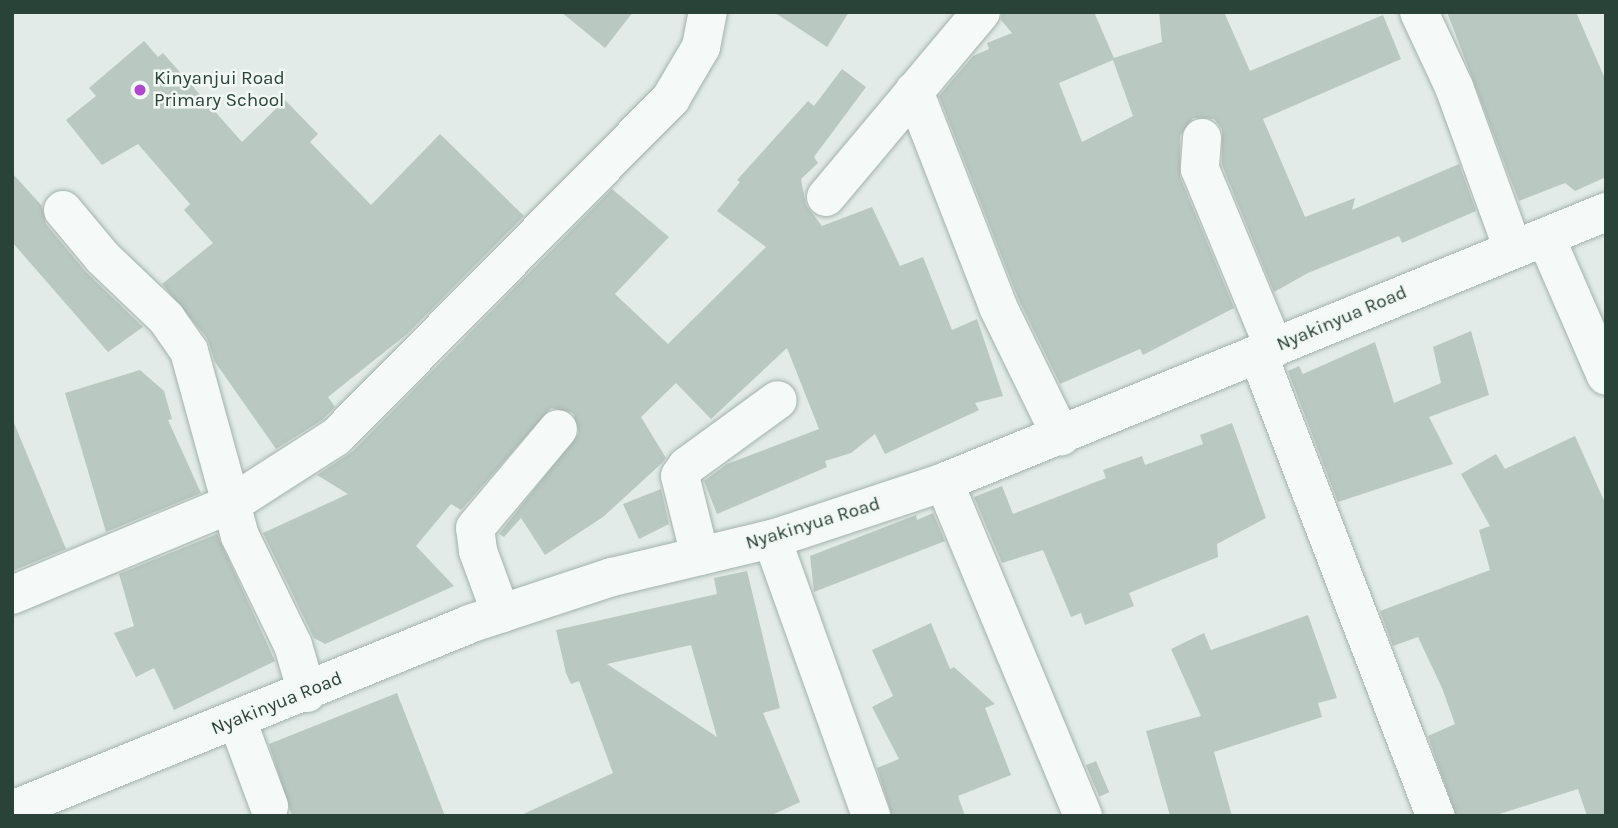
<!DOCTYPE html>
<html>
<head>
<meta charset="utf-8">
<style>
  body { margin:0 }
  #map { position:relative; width:1618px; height:828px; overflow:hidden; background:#e2ebe7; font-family:Karla,sans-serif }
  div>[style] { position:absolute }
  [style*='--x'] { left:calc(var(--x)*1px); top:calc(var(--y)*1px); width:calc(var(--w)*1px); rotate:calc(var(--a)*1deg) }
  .building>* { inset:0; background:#b9c8c1; transform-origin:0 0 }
  .roads { filter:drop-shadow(0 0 2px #a3b2ac) drop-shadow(0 0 2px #a3b2ac) }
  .minor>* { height:38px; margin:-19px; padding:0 19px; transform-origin:19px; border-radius:19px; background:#f5f9f7 }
  .dots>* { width:19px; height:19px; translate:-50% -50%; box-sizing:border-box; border:4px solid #f2f8f5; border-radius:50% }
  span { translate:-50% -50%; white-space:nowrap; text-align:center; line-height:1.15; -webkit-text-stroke:5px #f2f8f5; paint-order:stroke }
  .poi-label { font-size:19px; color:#2a4338 }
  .left { translate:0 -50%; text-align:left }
  .street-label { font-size:19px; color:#2a4338 }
  .frame { position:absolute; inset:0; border:14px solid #2a4338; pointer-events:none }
</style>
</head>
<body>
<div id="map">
  <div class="building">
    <div style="clip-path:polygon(561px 12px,633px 12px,605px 48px)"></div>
    <div style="clip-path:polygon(774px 12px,849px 12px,827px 47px)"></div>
    <div style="clip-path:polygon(evenodd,1002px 12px,1094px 12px,1114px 58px,1162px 42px,1159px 12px,1224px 12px,1250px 71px,1383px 15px,1401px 59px,1263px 119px,1305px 217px,1355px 198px,1352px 210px,1459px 164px,1476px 211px,1402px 243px,1399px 236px,1308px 273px,1274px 292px,1222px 165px,1222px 129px,1214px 119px,1193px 118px,1180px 136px,1180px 177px,1234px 308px,1143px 355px,1140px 349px,1060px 384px,1018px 298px,939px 96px,973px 56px,989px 49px,987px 43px,1012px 33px,1001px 20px,1002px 12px,1113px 60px,1133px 116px,1082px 142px,1059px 83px,1113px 60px)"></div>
    <div style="clip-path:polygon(1447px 12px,1576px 12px,1606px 81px,1606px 177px,1575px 191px,1565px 183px,1519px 201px)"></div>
    <div style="clip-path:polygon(144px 41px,158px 57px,163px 53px,242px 142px,285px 100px,318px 134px,310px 142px,371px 205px,440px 134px,524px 216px,407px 334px,328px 397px,335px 407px,322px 420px,276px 449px,215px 362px,207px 338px,162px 284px,213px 243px,184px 210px,190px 204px,138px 144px,102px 165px,66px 120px,96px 96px,89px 88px)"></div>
    <div style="clip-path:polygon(842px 69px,866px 87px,814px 157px,818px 163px,801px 179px,806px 205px,822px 226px,872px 207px,900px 266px,923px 257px,952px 330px,977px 319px,1003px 396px,975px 403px,979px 410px,885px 454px,875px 434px,851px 453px,825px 461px,827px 467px,717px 514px,704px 481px,727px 464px,819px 429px,787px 348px,711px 419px,676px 383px,641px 417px,666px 458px,662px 463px,603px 517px,545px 555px,521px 518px,504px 537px,499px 534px,579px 433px,573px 413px,551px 408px,461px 510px,451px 504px,416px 546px,454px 586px,325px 644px,314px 638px,263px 533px,348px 494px,317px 475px,352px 452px,612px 189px,669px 237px,615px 294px,668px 344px,766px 247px,717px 211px,740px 182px,737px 180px,808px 101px,814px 106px)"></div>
    <div style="clip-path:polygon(12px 173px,42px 206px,46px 224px,86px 272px,143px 327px,108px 352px,12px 242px)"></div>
    <div style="clip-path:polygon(1471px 331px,1489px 395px,1429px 417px,1453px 464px,1338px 502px,1288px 371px,1299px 366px,1303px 374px,1375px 342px,1394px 403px,1441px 383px,1433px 347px)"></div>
    <div style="clip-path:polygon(140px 370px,164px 391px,172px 419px,168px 420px,201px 493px,106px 532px,65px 393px)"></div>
    <div style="clip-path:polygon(12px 418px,66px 549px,12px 571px)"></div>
    <div style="clip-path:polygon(1232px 423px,1266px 518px,1217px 544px,1218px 557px,1129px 593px,1134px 606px,1085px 625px,1081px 613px,1071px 617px,1043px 550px,1002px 563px,974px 497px,1002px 486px,1013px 514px,1106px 478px,1103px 470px,1142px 456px,1145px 465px,1203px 444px,1200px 435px)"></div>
    <div style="clip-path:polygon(1575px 436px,1606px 505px,1606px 816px,1587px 816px,1578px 789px,1493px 816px,1456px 816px,1428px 736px,1455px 724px,1442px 688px,1418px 637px,1393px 646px,1380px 611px,1490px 570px,1479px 530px,1490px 526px,1461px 474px,1496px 454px,1505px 469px)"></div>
    <div style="clip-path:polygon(661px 489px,669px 524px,639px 539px,623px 504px)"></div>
    <div style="clip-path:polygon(933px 513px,945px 541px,814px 592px,810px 556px,916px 515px,917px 520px)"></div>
    <div style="clip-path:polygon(217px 534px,275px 661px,174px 710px,154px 668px,136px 677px,114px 633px,134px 626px,119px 574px)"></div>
    <div style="clip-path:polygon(evenodd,747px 571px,780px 708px,763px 713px,800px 802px,770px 816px,519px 816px,613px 773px,579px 681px,571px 684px,566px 673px,556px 630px,717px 594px,714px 578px,747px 571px,691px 645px,717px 737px,607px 664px,691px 645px)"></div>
    <div style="clip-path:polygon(1308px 615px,1337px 698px,1318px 703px,1322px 717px,1214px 752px,1232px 816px,1170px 816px,1146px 731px,1201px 716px,1171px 649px,1204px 633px,1211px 650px)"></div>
    <div style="clip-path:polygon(931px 623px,950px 669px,954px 667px,995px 704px,985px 708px,1011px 775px,958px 796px,965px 816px,892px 816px,877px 768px,899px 759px,872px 707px,893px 696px,872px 650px)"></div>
    <div style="clip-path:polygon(397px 693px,445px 816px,292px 816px,269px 744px)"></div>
    <div style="left:1096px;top:761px;width:34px;height:11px;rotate:67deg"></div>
  </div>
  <div class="roads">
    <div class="minor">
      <div style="--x:1419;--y:12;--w:83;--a:65"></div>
      <div style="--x:1454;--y:87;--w:172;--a:70"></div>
      <div style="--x:914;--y:91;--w:232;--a:68.7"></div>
      <div style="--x:998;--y:307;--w:144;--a:64"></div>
      <div style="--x:1202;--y:138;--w:31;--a:94"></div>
      <div style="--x:1200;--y:169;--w:194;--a:67.5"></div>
      <div style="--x:826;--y:197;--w:241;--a:-50"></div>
      <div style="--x:63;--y:210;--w:62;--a:50.2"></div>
      <div style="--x:103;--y:258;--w:87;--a:43.6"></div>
      <div style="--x:166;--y:318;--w:40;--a:55.1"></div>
      <div style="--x:189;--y:351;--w:192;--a:74.6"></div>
      <div style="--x:240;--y:536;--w:121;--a:64.1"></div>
      <div style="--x:293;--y:645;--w:50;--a:73.7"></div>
      <div style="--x:1546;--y:238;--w:150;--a:66.5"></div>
      <div style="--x:1258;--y:354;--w:495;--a:69"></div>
      <div style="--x:944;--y:482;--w:362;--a:67.4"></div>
      <div style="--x:772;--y:539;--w:294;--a:70.3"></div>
      <div style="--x:700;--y:556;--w:82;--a:-104"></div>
      <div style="--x:680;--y:476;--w:12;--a:-55"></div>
      <div style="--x:687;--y:466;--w:112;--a:-36"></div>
      <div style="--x:12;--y:595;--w:239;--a:-22.6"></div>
      <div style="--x:233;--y:503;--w:122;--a:-32.7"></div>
      <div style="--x:336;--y:437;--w:477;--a:-45.3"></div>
      <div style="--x:671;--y:98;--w:59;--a:-59.5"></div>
      <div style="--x:701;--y:47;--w:36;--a:-79"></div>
      <div style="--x:501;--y:614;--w:67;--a:-110.1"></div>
      <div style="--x:478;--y:551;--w:23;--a:-97"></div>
      <div style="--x:475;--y:528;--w:129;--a:-50"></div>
      <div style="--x:237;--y:720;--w:92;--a:69.6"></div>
      <div style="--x:12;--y:810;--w:493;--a:-22.1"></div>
      <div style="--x:469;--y:624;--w:151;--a:-18.2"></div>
      <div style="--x:612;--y:577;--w:164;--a:-13.4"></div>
      <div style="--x:772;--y:539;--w:181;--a:-18.3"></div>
      <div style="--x:944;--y:482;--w:715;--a:-22.19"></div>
    </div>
  </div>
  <div class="dots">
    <div style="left:140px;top:90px;background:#b048cf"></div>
  </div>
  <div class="poi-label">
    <span class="left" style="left:154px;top:90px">Kinyanjui Road<br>Primary School</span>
  </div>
  <div class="street-label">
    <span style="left:1342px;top:319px;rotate:-23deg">Nyakinyua Road</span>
    <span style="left:813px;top:524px;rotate:-17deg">Nyakinyua Road</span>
    <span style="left:277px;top:704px;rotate:-22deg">Nyakinyua Road</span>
  </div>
  <div class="frame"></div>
</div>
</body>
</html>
